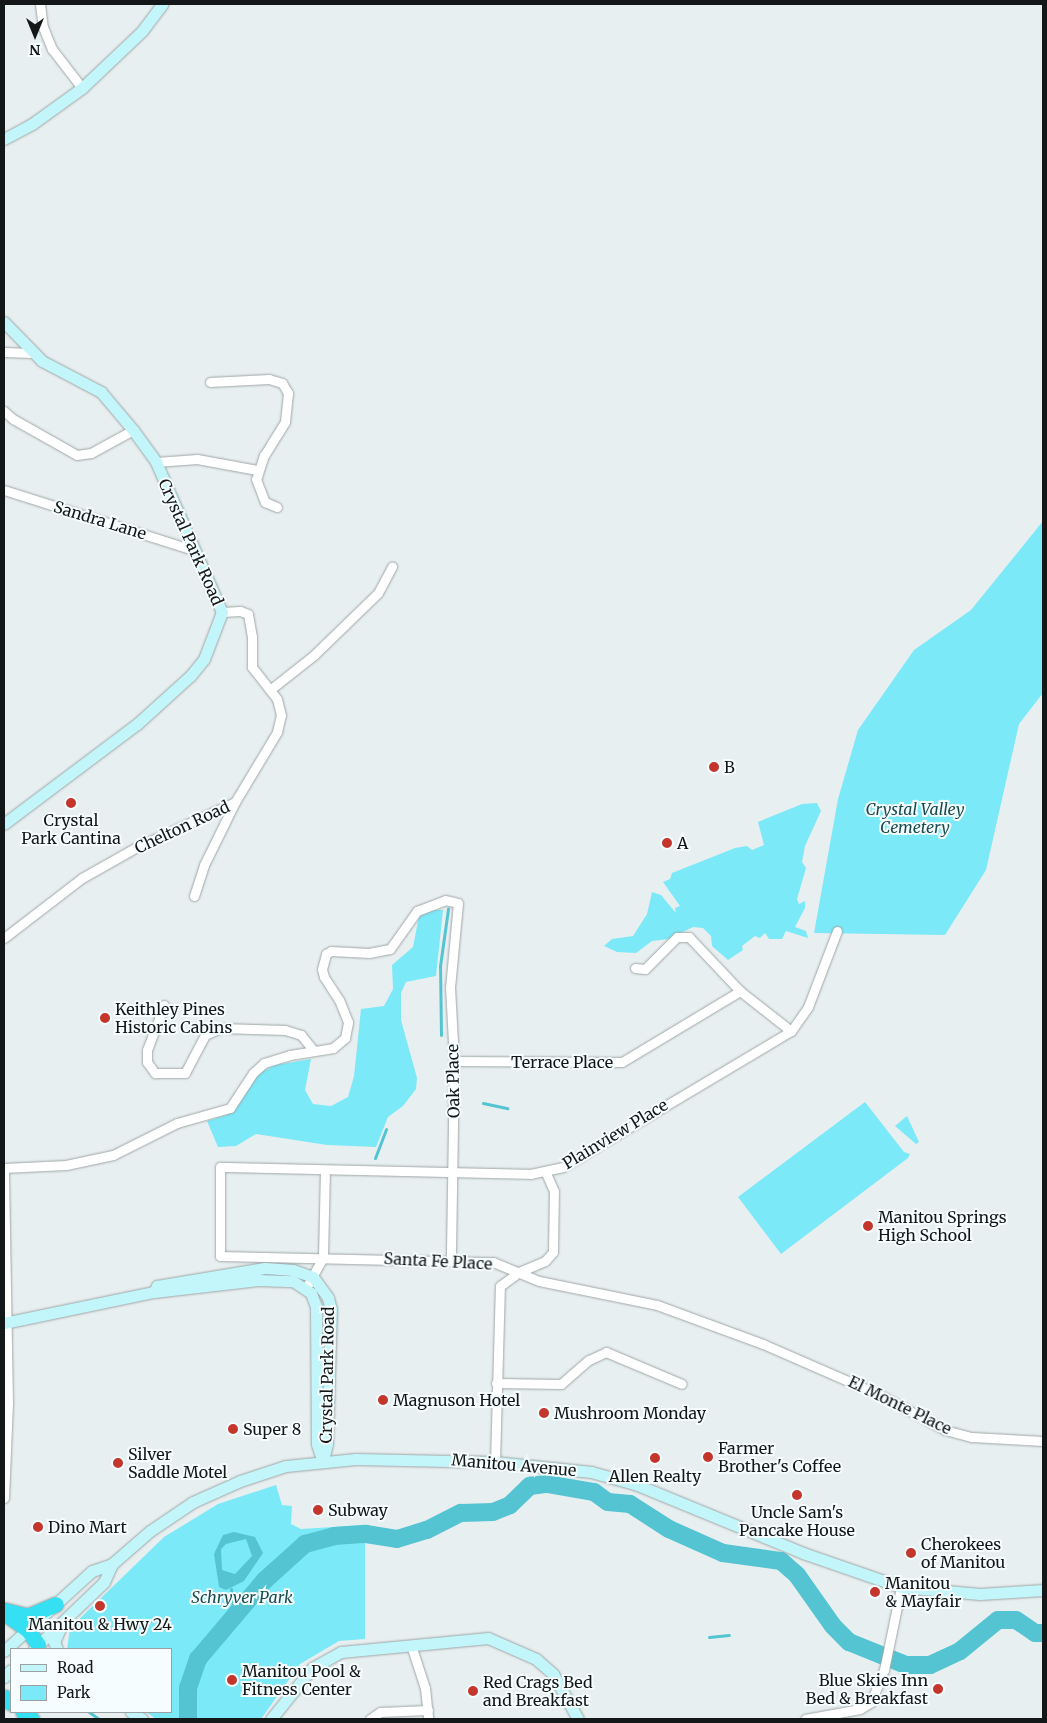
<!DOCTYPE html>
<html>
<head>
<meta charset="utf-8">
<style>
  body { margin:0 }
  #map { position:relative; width:1047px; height:1723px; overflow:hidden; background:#e8eff0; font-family:Merriweather,serif }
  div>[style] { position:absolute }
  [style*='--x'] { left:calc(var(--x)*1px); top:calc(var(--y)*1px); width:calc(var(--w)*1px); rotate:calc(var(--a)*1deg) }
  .green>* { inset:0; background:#7ce9f8 }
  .water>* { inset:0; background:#54c4d2 }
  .stream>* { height:3px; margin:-1.5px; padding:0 1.5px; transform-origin:1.5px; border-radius:1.5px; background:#54c4d2 }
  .river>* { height:18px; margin:-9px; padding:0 9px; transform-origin:9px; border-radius:9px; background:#54c4d2 }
  .roads { filter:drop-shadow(0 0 1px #9fa6a7) drop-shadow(0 0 1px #9fa6a7) }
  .street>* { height:9px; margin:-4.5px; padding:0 4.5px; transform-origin:4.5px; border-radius:4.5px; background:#fff }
  .secondary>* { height:11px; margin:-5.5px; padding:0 5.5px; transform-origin:5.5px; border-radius:5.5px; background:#c2f6fb }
  .highway>* { height:15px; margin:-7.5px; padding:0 7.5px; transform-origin:7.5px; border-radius:7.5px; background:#35e0f3 }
  .dots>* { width:14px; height:14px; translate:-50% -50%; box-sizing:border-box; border:2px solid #f5fdfe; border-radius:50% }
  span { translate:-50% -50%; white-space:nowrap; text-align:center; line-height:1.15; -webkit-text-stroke:4px #f5fdfe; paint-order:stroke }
  .street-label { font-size:16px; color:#141717 }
  .poi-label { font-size:16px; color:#141717 }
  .left { translate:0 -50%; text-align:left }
  .right { translate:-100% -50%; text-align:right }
  .park-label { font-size:16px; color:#17494f; font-style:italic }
  .frame { position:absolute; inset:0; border:5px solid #141717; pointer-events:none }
  .legend { position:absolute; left:10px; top:1648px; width:162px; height:65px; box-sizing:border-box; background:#f5fdfe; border:1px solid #9ba1a2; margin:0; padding:6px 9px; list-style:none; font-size:15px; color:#141717 }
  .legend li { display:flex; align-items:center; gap:10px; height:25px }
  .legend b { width:25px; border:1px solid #9ba1a2 }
  .north { position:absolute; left:10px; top:10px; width:50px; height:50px; -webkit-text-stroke:4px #f5fdfe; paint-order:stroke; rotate:180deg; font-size:14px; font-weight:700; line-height:20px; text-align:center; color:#141717 }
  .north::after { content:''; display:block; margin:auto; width:18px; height:22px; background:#141717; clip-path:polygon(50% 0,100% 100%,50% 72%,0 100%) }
</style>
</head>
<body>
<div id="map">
  <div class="green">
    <div style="clip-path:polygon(1043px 521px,1043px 693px,1019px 724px,986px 870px,945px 935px,814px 933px,838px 799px,858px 730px,914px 650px,971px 610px)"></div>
    <div style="clip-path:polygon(817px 803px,821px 811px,805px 846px,802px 862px,806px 868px,797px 899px,799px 904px,805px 901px,805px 908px,795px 927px,806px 931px,808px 938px,786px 931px,782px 939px,769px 939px,765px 933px,760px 938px,755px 936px,742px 946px,743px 950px,728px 960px,712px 946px,711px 936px,703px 928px,693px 927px,669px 939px,652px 941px,636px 953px,617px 952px,604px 946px,612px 939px,633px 936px,647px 914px,652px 892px,661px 895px,676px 913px,675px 908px,680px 906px,663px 882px,670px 879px,672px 873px,735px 848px,747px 846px,752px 850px,764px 845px,758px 822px,802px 804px)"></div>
    <div style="clip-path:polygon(433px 910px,443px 910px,436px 976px,406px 982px,401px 993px,401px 1020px,417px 1078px,416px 1089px,403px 1106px,388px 1117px,376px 1147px,327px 1145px,256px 1134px,236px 1146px,218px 1147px,207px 1121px,227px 1115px,240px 1102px,258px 1074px,275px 1065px,311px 1059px,305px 1090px,313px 1104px,331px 1106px,348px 1097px,354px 1076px,361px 1009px,384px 1006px,393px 989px,392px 965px,413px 947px,419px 916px)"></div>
    <div style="clip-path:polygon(865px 1102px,904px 1152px,910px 1154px,908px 1158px,781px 1254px,738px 1197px)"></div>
    <div style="clip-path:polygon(907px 1116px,919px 1142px,916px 1144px,895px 1126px)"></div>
    <div style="clip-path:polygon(276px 1485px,282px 1505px,292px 1506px,291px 1524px,301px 1529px,365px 1525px,365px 1639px,339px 1641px,300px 1664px,261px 1719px,156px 1719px,146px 1712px,171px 1712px,171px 1649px,67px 1649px,70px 1628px,164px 1537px,218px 1504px)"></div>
  </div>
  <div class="water">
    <div style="clip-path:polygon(evenodd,234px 1532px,255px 1537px,263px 1553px,244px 1581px,226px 1590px,219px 1587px,214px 1554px,223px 1535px,234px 1532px,246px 1539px,252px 1556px,235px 1574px,222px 1570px,221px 1549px,226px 1544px,246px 1539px)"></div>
  </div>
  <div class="stream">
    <div style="--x:441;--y:1035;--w:69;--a:-90.8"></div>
    <div style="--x:440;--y:966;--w:58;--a:-82"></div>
    <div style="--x:483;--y:1103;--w:25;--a:12"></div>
    <div style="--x:375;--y:1158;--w:31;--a:-69"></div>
    <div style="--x:231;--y:1589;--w:28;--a:84"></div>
    <div style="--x:709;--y:1637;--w:20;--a:-6"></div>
    <div style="--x:89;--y:1712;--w:12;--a:35"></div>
  </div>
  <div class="river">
    <div style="--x:188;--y:1719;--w:31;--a:-90"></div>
    <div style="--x:188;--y:1688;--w:31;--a:-71"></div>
    <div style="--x:198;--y:1659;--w:104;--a:-49.7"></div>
    <div style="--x:265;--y:1580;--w:54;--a:-42"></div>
    <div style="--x:305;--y:1544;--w:30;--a:-15"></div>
    <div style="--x:334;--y:1536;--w:32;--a:-4"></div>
    <div style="--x:366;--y:1534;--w:31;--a:9"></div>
    <div style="--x:397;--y:1539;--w:31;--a:-17"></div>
    <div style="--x:427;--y:1530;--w:38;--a:-27"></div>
    <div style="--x:461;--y:1513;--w:32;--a:-2"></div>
    <div style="--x:493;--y:1512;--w:18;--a:-22"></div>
    <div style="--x:510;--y:1505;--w:28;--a:-44"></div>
    <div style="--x:530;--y:1486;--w:17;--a:-7"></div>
    <div style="--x:547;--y:1484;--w:48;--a:9.7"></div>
    <div style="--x:594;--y:1492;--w:17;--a:36"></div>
    <div style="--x:608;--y:1502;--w:22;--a:5"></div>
    <div style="--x:630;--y:1504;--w:46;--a:32.7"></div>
    <div style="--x:669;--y:1529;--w:59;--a:24"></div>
    <div style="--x:723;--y:1553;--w:59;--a:7.9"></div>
    <div style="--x:781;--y:1561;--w:21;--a:41"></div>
    <div style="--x:797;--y:1575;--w:62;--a:54.8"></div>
    <div style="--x:833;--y:1626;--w:23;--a:45"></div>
    <div style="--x:849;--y:1642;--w:61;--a:22"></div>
    <div style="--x:906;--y:1665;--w:24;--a:0"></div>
    <div style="--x:930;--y:1665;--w:33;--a:-25"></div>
    <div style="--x:960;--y:1651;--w:49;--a:-39.2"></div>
    <div style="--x:998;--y:1620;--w:18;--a:0"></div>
    <div style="--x:1016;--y:1620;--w:23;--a:34"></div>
    <div style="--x:1035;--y:1633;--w:8;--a:0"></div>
  </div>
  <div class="roads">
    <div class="street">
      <div style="--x:40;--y:4;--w:23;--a:83"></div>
      <div style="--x:43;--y:27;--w:24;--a:68"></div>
      <div style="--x:52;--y:49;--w:49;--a:52.4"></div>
      <div style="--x:4;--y:352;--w:27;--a:2"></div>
      <div style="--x:210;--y:382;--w:59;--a:-2.9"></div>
      <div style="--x:269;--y:379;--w:14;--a:17"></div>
      <div style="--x:282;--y:383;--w:12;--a:59"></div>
      <div style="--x:288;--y:393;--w:29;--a:96"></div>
      <div style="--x:285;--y:422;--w:39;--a:122"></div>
      <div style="--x:264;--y:455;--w:25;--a:108"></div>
      <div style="--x:256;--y:479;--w:25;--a:69"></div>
      <div style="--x:265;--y:502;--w:13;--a:23"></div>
      <div style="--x:4;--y:411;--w:12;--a:42"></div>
      <div style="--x:13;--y:419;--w:73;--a:29.4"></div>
      <div style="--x:77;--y:455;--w:14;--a:-8"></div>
      <div style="--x:91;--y:453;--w:48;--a:-28.7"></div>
      <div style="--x:156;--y:462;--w:41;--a:-4.2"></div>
      <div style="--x:197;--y:459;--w:61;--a:10.4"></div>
      <div style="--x:4;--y:490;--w:201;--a:17.6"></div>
      <div style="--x:271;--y:689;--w:55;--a:-38.3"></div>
      <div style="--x:314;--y:655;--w:89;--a:-44.1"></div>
      <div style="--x:378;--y:593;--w:30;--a:-62"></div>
      <div style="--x:194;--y:896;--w:33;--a:-72"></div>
      <div style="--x:204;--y:865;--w:70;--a:-63.8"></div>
      <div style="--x:837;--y:931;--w:81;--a:110.9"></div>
      <div style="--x:808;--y:1007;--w:29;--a:125"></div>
      <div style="--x:791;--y:1031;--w:265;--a:149.2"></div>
      <div style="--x:563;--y:1167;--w:33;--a:168"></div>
      <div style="--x:531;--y:1174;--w:311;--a:-178.7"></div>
      <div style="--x:220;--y:1167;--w:89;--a:90"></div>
      <div style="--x:220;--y:1256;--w:273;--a:1.3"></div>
      <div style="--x:493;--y:1262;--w:50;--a:22.4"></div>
      <div style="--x:539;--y:1281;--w:120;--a:11.5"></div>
      <div style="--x:657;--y:1305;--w:113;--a:20.2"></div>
      <div style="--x:763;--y:1344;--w:128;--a:23.6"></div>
      <div style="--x:880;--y:1395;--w:74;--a:28.3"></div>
      <div style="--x:945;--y:1430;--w:28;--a:15"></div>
      <div style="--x:972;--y:1437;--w:71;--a:3.2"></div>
      <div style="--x:4;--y:938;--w:98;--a:-37.6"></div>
      <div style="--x:82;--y:878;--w:61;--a:-29.5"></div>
      <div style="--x:135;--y:848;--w:110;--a:-24.7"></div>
      <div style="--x:235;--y:802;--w:82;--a:-59"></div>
      <div style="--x:277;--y:732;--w:17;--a:-77"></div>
      <div style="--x:281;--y:715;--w:16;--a:-104"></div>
      <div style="--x:277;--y:699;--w:41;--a:-128"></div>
      <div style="--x:252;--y:667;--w:30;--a:-90"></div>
      <div style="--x:252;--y:637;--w:23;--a:-100"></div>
      <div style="--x:248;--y:614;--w:9;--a:-159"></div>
      <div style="--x:240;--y:611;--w:18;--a:177"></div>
      <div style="--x:635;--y:968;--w:10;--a:6"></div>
      <div style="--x:645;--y:969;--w:45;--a:-45"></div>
      <div style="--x:677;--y:937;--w:12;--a:0"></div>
      <div style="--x:689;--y:937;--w:74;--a:46.6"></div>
      <div style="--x:740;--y:991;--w:65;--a:38.1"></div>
      <div style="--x:164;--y:1005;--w:48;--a:110.7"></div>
      <div style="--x:147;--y:1050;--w:12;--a:90"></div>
      <div style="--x:147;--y:1062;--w:14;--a:54"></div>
      <div style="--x:155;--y:1073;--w:30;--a:0"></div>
      <div style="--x:185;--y:1073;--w:43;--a:-62.2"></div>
      <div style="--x:205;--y:1035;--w:17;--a:-24"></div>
      <div style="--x:221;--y:1028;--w:64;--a:1.8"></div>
      <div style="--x:285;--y:1030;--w:17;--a:17"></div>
      <div style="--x:301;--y:1035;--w:19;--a:51"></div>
      <div style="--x:454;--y:1061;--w:168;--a:0.3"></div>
      <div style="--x:622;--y:1062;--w:138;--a:-31"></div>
      <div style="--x:306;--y:1288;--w:35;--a:-61"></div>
      <div style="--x:323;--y:1257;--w:87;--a:-88.7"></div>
      <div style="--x:496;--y:1383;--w:65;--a:0.9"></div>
      <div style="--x:561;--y:1384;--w:37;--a:-41"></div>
      <div style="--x:589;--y:1360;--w:19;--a:-25"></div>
      <div style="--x:606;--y:1352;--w:82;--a:22.8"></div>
      <div style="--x:495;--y:1462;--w:176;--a:-88.4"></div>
      <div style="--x:500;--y:1286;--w:24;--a:-36"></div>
      <div style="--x:519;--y:1272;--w:28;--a:-23"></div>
      <div style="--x:545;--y:1261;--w:12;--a:-48"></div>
      <div style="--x:553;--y:1252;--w:61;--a:-89.1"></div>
      <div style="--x:554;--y:1191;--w:20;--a:-114"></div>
      <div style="--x:4;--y:1498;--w:95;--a:-87.6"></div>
      <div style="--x:8;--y:1403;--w:235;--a:-91"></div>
      <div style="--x:4;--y:1168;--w:62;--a:-2.8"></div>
      <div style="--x:66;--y:1165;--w:48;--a:-12"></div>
      <div style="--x:113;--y:1155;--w:72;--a:-26.6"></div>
      <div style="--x:177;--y:1123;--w:55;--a:-15.8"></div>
      <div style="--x:230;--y:1108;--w:42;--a:-56.7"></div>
      <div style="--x:253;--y:1073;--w:15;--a:-42"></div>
      <div style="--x:264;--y:1063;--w:27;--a:-17"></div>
      <div style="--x:290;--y:1055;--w:44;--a:-9.2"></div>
      <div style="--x:333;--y:1048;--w:16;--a:-40"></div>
      <div style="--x:345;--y:1038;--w:16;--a:-79"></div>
      <div style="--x:348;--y:1022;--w:24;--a:-112"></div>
      <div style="--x:339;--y:1000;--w:27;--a:-123"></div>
      <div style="--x:324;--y:977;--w:8;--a:-104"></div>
      <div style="--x:322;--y:969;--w:16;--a:-75"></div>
      <div style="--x:326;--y:954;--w:6;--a:-31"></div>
      <div style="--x:331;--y:951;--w:38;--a:3"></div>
      <div style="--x:369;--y:953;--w:21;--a:-11"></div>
      <div style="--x:390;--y:949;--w:47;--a:-54.6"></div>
      <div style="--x:417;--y:911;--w:30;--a:-21"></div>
      <div style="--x:445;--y:900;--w:13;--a:13"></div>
      <div style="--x:458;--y:903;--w:84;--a:95.4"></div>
      <div style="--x:450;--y:987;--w:74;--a:86.9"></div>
      <div style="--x:454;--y:1061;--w:198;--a:90.9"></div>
      <div style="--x:411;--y:1645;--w:45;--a:72"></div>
      <div style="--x:425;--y:1688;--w:31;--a:84"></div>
      <div style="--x:370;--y:1719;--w:12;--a:-35"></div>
      <div style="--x:380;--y:1712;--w:48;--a:-2.4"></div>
      <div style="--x:805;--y:1719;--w:56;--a:-10.3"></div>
      <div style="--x:860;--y:1709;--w:13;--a:-32"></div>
      <div style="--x:871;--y:1702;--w:35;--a:-68"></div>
      <div style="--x:884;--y:1670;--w:85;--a:-78.4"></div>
    </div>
    <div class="secondary">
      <div style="--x:4;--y:139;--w:32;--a:-28"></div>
      <div style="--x:32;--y:124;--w:62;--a:-35.8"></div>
      <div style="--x:82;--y:88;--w:83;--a:-43.5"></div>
      <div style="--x:142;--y:31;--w:34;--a:-53"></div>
      <div style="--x:4;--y:322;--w:54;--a:45.7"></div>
      <div style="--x:42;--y:361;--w:67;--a:27.7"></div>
      <div style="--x:101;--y:392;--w:50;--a:49.9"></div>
      <div style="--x:133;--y:430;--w:39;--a:54"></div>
      <div style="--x:156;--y:462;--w:164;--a:66.3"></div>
      <div style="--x:222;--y:612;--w:50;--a:111"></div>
      <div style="--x:204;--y:659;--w:22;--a:129"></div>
      <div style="--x:190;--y:676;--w:72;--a:137.8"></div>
      <div style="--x:137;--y:724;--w:166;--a:143.1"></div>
      <div style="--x:154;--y:1292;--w:7;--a:-63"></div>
      <div style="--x:157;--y:1286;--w:109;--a:-9.5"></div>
      <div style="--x:265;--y:1268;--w:28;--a:4"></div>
      <div style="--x:293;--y:1270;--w:21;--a:19"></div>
      <div style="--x:313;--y:1277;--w:26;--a:54"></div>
      <div style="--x:328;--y:1298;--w:11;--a:75"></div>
      <div style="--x:331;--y:1309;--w:135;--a:91.7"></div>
      <div style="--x:327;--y:1444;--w:16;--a:104"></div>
      <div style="--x:4;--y:1323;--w:153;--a:-11.7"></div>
      <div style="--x:154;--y:1292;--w:105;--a:-6.6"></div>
      <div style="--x:258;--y:1280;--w:35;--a:2"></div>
      <div style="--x:293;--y:1281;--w:22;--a:34"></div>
      <div style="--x:311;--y:1293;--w:15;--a:70"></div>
      <div style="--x:316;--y:1307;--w:137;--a:89.6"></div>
      <div style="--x:317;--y:1444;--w:19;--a:72"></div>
      <div style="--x:34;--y:1649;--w:97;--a:-43.7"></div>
      <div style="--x:104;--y:1582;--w:20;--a:-66"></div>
      <div style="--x:57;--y:1649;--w:8;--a:-113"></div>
      <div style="--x:54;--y:1642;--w:17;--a:-66"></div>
      <div style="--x:4;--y:1651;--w:119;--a:-42.3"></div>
      <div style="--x:92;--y:1571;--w:21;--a:-19"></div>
      <div style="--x:112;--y:1564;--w:50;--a:-41"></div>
      <div style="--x:150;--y:1531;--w:52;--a:-34"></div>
      <div style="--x:193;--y:1502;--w:51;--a:-24.1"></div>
      <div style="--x:240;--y:1481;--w:48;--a:-18.1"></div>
      <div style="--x:286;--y:1466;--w:70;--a:-5.7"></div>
      <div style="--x:356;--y:1459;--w:139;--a:1.2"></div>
      <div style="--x:495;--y:1462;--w:97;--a:5.9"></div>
      <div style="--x:591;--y:1472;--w:46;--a:15.3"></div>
      <div style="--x:635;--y:1484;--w:182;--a:22.3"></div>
      <div style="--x:803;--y:1553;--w:104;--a:19.1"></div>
      <div style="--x:901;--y:1587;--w:79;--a:5.1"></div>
      <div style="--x:980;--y:1594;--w:63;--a:-3.6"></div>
      <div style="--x:4;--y:1677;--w:10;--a:-45"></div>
      <div style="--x:131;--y:1712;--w:13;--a:32"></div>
      <div style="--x:271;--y:1719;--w:65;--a:-51.2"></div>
      <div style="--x:312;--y:1668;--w:33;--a:-29"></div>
      <div style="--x:341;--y:1652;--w:148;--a:-5.4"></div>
      <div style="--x:488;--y:1638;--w:52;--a:23.6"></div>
      <div style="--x:536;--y:1659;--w:23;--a:41"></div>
      <div style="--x:553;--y:1674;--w:51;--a:60.9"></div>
    </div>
    <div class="highway">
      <div style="--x:4;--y:1610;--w:25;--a:14"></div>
      <div style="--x:28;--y:1616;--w:30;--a:-23"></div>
      <div style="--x:7;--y:1615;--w:26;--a:36"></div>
      <div style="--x:28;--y:1630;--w:18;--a:56"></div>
      <div style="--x:4;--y:1697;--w:9;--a:41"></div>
      <div style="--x:23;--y:1712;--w:11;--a:38"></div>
    </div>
  </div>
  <div class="dots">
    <div style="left:714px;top:767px;background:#c4362c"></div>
    <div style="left:71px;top:803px;background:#c4362c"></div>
    <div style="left:667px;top:843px;background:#c4362c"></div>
    <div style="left:105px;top:1018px;background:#c4362c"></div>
    <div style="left:868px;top:1226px;background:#c4362c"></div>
    <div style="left:383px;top:1400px;background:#c4362c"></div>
    <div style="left:544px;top:1413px;background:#c4362c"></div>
    <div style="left:233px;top:1429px;background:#c4362c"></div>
    <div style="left:708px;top:1457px;background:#c4362c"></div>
    <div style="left:655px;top:1458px;background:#c4362c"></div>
    <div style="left:118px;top:1463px;background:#c4362c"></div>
    <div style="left:797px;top:1495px;background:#c4362c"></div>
    <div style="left:318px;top:1510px;background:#c4362c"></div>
    <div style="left:38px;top:1527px;background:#c4362c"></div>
    <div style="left:911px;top:1553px;background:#c4362c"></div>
    <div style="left:875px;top:1592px;background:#c4362c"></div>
    <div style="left:100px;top:1606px;background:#c4362c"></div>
    <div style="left:232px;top:1680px;background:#c4362c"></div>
    <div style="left:938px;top:1689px;background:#c4362c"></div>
    <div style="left:473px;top:1691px;background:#c4362c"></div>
  </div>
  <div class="street-label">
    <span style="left:100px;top:520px;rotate:17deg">Sandra Lane</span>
    <span style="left:191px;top:542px;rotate:66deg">Crystal Park Road</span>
    <span style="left:182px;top:827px;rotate:-25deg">Chelton Road</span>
    <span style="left:562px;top:1062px">Terrace Place</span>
    <span style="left:453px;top:1081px;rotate:-91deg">Oak Place</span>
    <span style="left:615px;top:1134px;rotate:-31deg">Plainview Place</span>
    <span style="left:438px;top:1261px;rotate:3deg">Santa Fe Place</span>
    <span style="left:327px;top:1375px;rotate:-89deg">Crystal Park Road</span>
    <span style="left:900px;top:1405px;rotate:26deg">El Monte Place</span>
    <span style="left:514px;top:1465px;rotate:5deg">Manitou Avenue</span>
  </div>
  <div class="poi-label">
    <span class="left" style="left:724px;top:767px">B</span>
    <span style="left:71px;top:829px">Crystal<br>Park Cantina</span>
    <span class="left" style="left:677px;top:843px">A</span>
    <span class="left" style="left:115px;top:1018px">Keithley Pines<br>Historic Cabins</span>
    <span class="left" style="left:878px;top:1226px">Manitou Springs<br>High School</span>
    <span class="left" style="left:393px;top:1400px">Magnuson Hotel</span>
    <span class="left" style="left:554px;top:1413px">Mushroom Monday</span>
    <span class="left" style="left:243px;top:1429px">Super 8</span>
    <span class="left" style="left:718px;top:1457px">Farmer<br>Brother's Coffee</span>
    <span class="left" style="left:128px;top:1463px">Silver<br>Saddle Motel</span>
    <span style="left:655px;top:1476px">Allen Realty</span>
    <span class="left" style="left:328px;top:1510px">Subway</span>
    <span style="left:797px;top:1521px">Uncle Sam's<br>Pancake House</span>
    <span class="left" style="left:48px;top:1527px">Dino Mart</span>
    <span class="left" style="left:921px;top:1553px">Cherokees<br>of Manitou</span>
    <span class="left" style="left:885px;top:1592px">Manitou<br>&amp; Mayfair</span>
    <span style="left:100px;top:1624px">Manitou &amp; Hwy 24</span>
    <span class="left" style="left:242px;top:1680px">Manitou Pool &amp;<br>Fitness Center</span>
    <span class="right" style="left:928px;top:1689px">Blue Skies Inn<br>Bed &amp; Breakfast</span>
    <span class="left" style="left:483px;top:1691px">Red Crags Bed<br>and Breakfast</span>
  </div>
  <div class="park-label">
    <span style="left:915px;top:818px">Crystal Valley<br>Cemetery</span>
    <span style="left:242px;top:1597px">Schryver Park</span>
  </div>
  <div class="frame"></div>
  <ul class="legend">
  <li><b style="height:6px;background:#c2f6fb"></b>Road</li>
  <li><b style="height:14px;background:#7ce9f8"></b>Park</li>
  </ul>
  <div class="north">N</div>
</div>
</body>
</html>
